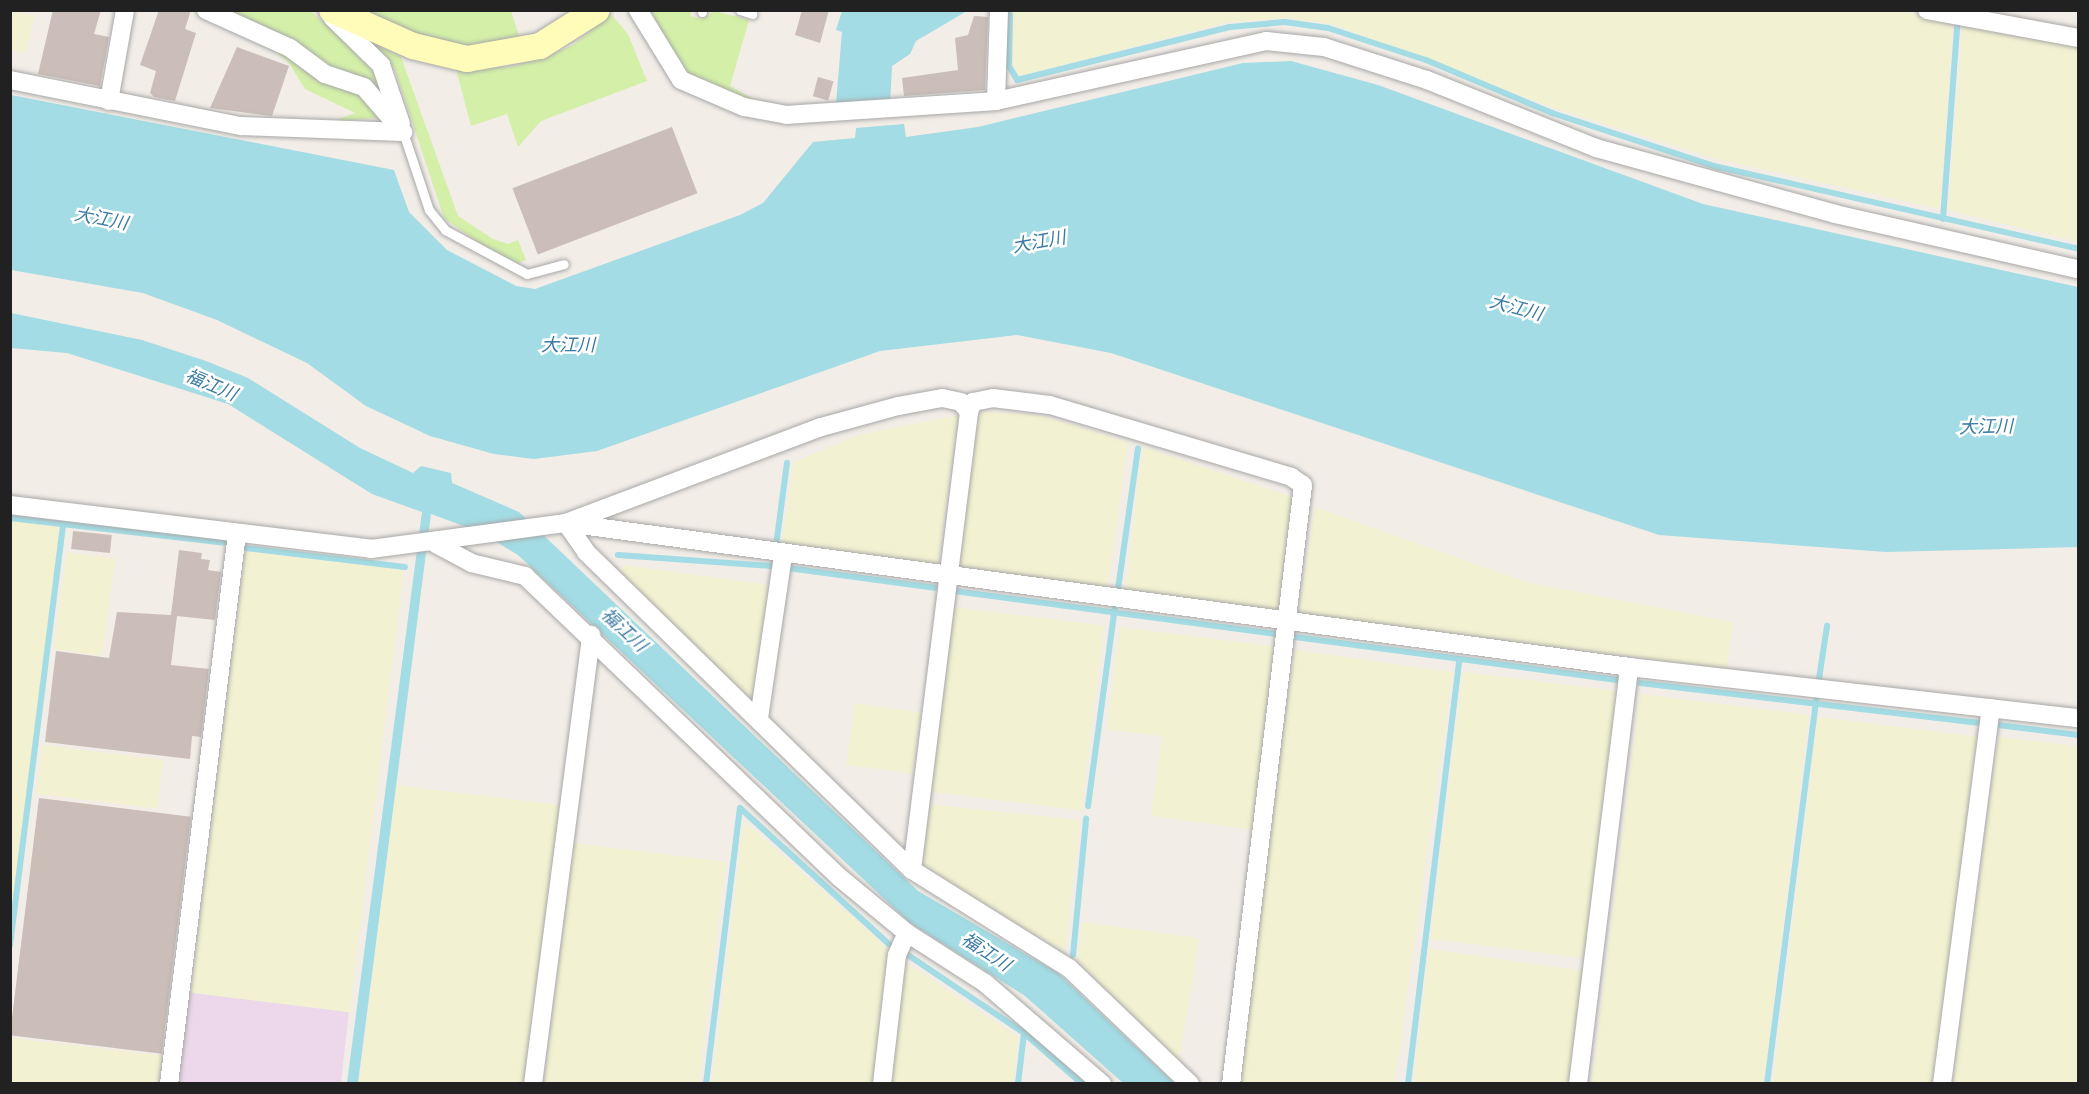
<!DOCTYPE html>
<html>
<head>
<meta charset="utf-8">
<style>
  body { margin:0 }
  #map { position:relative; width:2089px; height:1094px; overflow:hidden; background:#f2ede7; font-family:Montserrat,"Noto Sans JP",sans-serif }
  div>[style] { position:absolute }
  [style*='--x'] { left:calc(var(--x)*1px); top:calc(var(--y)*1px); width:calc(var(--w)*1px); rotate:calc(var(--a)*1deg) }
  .industrial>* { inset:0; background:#ecd8ea }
  .farmland>* { inset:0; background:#f2f1d1; transform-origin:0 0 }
  .grass>* { inset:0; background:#d4f0a8 }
  .water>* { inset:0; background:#a3dce4 }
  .stream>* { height:6px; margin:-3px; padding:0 3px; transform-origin:3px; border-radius:3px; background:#a3dce4 }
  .building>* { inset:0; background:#cbbeb9; transform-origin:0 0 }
  .roads { filter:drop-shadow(0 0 2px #a8a8a8) drop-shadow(0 0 2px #a8a8a8) }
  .lane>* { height:9px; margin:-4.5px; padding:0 4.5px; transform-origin:4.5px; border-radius:4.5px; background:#fff }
  .street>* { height:18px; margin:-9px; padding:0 9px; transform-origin:9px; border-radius:9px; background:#fff }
  .secondary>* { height:26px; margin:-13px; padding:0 13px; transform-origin:13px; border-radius:13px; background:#fffbb8 }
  span { translate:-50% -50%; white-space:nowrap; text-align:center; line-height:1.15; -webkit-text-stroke:5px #fff; paint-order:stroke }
  .water-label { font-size:18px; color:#3b7aa2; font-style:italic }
  .frame { position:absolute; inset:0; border:12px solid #212121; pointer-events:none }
</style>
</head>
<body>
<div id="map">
  <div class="industrial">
    <div style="clip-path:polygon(189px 992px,349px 1011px,341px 1083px,177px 1084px)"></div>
  </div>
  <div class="farmland">
    <div style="clip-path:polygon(1014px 10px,1895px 10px,1953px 21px,1940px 209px,1717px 159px,1554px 108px,1332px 24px,1287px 18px,1230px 22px,1020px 76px,1012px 64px)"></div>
    <div style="clip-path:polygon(10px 11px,35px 15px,25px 53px,11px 49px)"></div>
    <div style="clip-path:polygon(1963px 23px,2078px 44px,2078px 242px,1948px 210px)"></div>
    <div style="clip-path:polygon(977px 411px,1038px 415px,1128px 442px,1107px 591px,956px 572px)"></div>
    <div style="clip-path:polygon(958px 415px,937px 569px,781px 551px,794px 462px,858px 435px)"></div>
    <div style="clip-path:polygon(1143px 447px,1298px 499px,1283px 612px,1125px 593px)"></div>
    <div style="clip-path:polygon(1315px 507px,1526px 582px,1733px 622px,1727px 669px,1299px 614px)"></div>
    <div style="clip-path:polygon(11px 521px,60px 527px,11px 918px,10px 521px)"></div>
    <div style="left:245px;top:551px;width:160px;height:445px;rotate:7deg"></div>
    <div style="left:67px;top:552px;width:49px;height:98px;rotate:8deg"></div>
    <div style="clip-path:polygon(625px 565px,770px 585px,754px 704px,616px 576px)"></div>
    <div style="left:953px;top:607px;width:152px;height:186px;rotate:7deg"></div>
    <div style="clip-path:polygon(1120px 627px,1277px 647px,1255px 830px,1151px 816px,1162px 736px,1107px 730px)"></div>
    <div style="left:1295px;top:650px;width:159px;height:438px;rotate:8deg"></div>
    <div style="left:1463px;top:672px;width:156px;height:269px;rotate:7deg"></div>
    <div style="left:1640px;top:694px;width:170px;height:393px;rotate:7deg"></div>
    <div style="left:855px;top:703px;width:66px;height:62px;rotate:8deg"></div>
    <div style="left:1818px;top:717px;width:162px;height:370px;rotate:7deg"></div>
    <div style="clip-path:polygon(1998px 737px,2078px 746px,2078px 1083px,1953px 1083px)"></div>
    <div style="left:42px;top:745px;width:122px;height:49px;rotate:7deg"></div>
    <div style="left:396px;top:785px;width:167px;height:301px;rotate:7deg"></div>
    <div style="clip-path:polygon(926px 804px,1080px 820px,1065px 951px,918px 869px)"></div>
    <div style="clip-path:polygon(744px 821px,893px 953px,877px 1083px,712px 1084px)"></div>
    <div style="left:574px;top:843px;width:153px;height:243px;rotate:7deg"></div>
    <div style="clip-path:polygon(1083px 922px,1199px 938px,1179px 1063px,1077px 960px)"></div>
    <div style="clip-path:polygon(1429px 949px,1584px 971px,1570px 1083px,1413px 1084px)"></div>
    <div style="clip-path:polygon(905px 962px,1018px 1037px,1013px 1083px,888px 1084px)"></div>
    <div style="clip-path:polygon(11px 1038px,166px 1056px,163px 1083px,11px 1084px)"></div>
  </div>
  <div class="grass">
    <div style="clip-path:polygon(216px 11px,312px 12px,371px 66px,386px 102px)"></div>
    <div style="clip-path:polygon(360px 11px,511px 11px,521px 42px,471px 50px,425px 39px)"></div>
    <div style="clip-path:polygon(651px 11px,692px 11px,690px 16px,702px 19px,715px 11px,749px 20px,730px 86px,767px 107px,684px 74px)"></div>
    <div style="clip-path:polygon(611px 14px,628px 34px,647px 81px,541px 121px,518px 147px,507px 114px,471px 126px,456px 69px,509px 67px,549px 56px,573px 45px)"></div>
    <div style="clip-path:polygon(371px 40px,401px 57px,458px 216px,493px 239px,508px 244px,518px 240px,526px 260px,518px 263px,486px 248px,444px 218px,395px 70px)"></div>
    <div style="clip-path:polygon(270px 47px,359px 92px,378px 111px,376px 118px,330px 122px,355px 113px,305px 89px,289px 63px)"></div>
  </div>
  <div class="water">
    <div style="clip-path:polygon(842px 11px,967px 11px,916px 41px,910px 54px,892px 66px,890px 106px,836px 103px,842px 32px,836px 30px)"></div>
    <div style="clip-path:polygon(1291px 61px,1378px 85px,1703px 204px,2078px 287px,2078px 547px,1886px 552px,1659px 535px,1111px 353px,1017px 335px,880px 351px,597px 451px,534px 459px,494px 454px,430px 436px,366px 406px,307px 363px,217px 320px,143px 293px,11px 270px,11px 95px,394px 170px,409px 212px,447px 250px,516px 286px,535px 289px,740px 215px,763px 203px,813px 142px,855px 138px,856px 128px,904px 124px,906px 137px,978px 127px,1243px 63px)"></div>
    <div style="clip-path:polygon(11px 313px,142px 340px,206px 361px,248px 378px,360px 448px,413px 473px,421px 466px,451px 473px,452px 483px,519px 512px,918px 891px,1058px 973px,1174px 1083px,1123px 1083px,1025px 996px,910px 923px,518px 555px,480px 532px,431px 514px,358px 1083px,347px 1083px,422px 512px,372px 494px,228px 404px,67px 353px,11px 348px)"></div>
  </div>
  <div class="stream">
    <div style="--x:1010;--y:15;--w:51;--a:91.1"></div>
    <div style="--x:1009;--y:66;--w:16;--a:60"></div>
    <div style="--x:1017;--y:80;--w:219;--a:-14"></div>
    <div style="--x:1230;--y:27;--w:55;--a:-5.2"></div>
    <div style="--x:1285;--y:22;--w:43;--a:7.9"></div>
    <div style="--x:1328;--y:28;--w:103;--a:18.1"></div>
    <div style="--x:1426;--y:60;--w:137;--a:22.8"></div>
    <div style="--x:1552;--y:113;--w:170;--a:18.1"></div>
    <div style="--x:1714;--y:166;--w:373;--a:12.8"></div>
    <div style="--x:1943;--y:219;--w:193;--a:-85.8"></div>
    <div style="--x:10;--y:518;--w:216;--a:6.6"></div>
    <div style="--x:776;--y:546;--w:84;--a:-82.5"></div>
    <div style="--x:245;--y:548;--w:161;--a:6.8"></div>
    <div style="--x:618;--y:555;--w:155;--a:4.1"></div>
    <div style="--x:773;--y:566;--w:163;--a:7.7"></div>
    <div style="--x:1118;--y:589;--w:142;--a:-81.9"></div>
    <div style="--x:954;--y:591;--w:327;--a:7.6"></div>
    <div style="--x:1295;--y:637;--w:325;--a:7.6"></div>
    <div style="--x:1819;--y:679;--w:54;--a:-81.4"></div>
    <div style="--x:1640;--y:683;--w:340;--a:6.7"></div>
    <div style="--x:1998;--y:725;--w:81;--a:7.1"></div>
    <div style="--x:1088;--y:806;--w:203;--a:-82.3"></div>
    <div style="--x:740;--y:808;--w:202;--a:42.4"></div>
    <div style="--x:10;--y:945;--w:423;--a:-82.8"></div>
    <div style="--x:905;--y:953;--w:143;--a:33.9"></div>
    <div style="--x:1024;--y:1033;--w:77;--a:41.3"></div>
    <div style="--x:1073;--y:955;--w:137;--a:-84.5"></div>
    <div style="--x:706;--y:1084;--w:278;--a:-83"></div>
    <div style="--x:1018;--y:1084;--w:51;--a:-83.3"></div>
    <div style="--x:1408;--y:1084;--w:426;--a:-83.1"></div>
    <div style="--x:1767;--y:1084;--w:391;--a:-82.7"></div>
  </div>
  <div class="building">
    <div style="clip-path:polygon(53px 10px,101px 10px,94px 34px,109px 37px,100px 86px,38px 74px)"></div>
    <div style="clip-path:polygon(159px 10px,191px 10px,185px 29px,196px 33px,175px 101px,154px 97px,150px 93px,156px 71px,140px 65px)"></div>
    <div style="clip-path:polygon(802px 10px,829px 10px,820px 43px,795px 35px)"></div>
    <div style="clip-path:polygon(974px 16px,988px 17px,985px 90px,904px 96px,902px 78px,958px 70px,955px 38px,968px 35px)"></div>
    <div style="clip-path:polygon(237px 47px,289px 66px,272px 116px,210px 108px)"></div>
    <div style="left:818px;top:77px;width:16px;height:20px;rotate:15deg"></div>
    <div style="left:672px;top:127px;width:71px;height:171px;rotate:69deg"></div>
    <div style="left:73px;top:531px;width:39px;height:18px;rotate:6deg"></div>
    <div style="clip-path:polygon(179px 550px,202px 553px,201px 559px,210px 560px,208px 570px,221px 572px,215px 620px,177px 616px,171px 665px,209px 669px,201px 737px,192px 736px,190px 759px,45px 742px,56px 651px,109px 658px,117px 612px,171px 615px)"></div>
    <div style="left:39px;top:798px;width:153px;height:239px;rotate:7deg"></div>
  </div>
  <div class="roads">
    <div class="lane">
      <div style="--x:740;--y:10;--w:13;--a:18"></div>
      <div style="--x:702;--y:12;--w:2;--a:-90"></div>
      <div style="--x:403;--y:132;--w:82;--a:71.6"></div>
      <div style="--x:429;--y:210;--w:26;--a:51"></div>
      <div style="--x:445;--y:230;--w:93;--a:28.2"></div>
      <div style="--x:527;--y:274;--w:38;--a:-15"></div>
    </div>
    <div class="street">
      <div style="--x:206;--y:10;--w:92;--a:24.3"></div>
      <div style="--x:290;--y:48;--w:44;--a:36.6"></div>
      <div style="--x:325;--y:74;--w:41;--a:18.4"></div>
      <div style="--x:364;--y:87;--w:60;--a:49.1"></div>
      <div style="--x:638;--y:10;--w:82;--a:58.4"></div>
      <div style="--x:681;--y:80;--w:69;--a:23.2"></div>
      <div style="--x:744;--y:107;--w:44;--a:10.5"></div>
      <div style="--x:787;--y:115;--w:209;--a:-3.8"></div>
      <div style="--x:996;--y:101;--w:277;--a:-12.5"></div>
      <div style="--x:1266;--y:41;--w:58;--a:5.9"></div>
      <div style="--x:1324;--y:47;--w:108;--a:17.8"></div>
      <div style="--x:1427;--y:80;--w:182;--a:21.9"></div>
      <div style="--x:1596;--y:148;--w:248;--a:15.4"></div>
      <div style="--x:1835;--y:214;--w:249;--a:12.8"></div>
      <div style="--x:1927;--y:10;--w:154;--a:10.5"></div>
      <div style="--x:332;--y:17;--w:69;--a:44.4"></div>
      <div style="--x:381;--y:65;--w:62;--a:71.3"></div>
      <div style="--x:10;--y:80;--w:236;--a:11.3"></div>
      <div style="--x:241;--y:126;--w:162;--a:2.1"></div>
      <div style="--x:109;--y:101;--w:92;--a:-80"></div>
      <div style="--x:996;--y:101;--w:91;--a:-88.1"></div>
      <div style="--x:969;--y:412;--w:11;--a:-68"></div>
      <div style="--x:973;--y:402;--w:20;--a:-11"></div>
      <div style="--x:993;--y:398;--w:57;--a:7"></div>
      <div style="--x:1050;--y:405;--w:252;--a:16.6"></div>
      <div style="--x:1291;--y:477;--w:14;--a:34"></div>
      <div style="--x:1303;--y:485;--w:603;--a:96.85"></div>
      <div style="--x:10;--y:505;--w:364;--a:6.9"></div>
      <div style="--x:371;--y:549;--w:197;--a:-7.6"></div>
      <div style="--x:566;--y:523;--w:1073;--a:7.71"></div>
      <div style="--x:1629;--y:667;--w:452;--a:6.5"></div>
      <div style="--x:436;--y:544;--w:40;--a:28"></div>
      <div style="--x:471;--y:563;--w:56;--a:13.5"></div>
      <div style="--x:525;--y:576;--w:435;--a:43.8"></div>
      <div style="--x:839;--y:877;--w:88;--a:39.5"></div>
      <div style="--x:907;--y:933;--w:93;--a:32.7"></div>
      <div style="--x:985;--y:983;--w:155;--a:40.8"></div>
      <div style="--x:759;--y:718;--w:165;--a:-81.6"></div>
      <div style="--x:912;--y:870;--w:462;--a:-82.9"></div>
      <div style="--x:969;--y:412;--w:13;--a:-129"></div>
      <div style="--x:961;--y:402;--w:19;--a:-168"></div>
      <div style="--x:942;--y:398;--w:45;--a:169.7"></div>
      <div style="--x:898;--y:406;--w:80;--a:164.7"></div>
      <div style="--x:821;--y:427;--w:272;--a:159.4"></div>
      <div style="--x:566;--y:523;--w:35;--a:55"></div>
      <div style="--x:586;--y:552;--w:455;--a:44.3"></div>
      <div style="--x:912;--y:870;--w:185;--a:32"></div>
      <div style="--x:1069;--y:968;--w:168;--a:43.8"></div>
      <div style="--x:169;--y:1084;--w:555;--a:-82.96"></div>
      <div style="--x:533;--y:1084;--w:453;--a:-82.6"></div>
      <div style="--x:882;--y:1084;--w:130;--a:-83.4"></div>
      <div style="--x:897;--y:955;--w:24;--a:-66"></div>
      <div style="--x:1578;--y:1084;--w:420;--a:-83"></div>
      <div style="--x:1942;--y:1084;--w:379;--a:-82.6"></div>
    </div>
    <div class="secondary">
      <div style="--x:332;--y:10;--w:89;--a:24"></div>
      <div style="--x:413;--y:46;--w:56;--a:13.5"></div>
      <div style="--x:467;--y:59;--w:74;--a:-10.1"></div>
      <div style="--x:540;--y:46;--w:67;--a:-32.3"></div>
    </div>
  </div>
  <div class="water-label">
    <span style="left:101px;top:219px;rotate:11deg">大江川</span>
    <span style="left:1039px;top:242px;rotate:-10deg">大江川</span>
    <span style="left:1516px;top:308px;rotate:15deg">大江川</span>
    <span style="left:568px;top:345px">大江川</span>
    <span style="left:211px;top:385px;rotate:23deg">福江川</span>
    <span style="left:1986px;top:427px;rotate:-1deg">大江川</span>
    <span style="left:624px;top:630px;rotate:43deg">福江川</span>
    <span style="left:986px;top:952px;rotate:33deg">福江川</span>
  </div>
  <div class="frame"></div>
</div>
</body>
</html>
